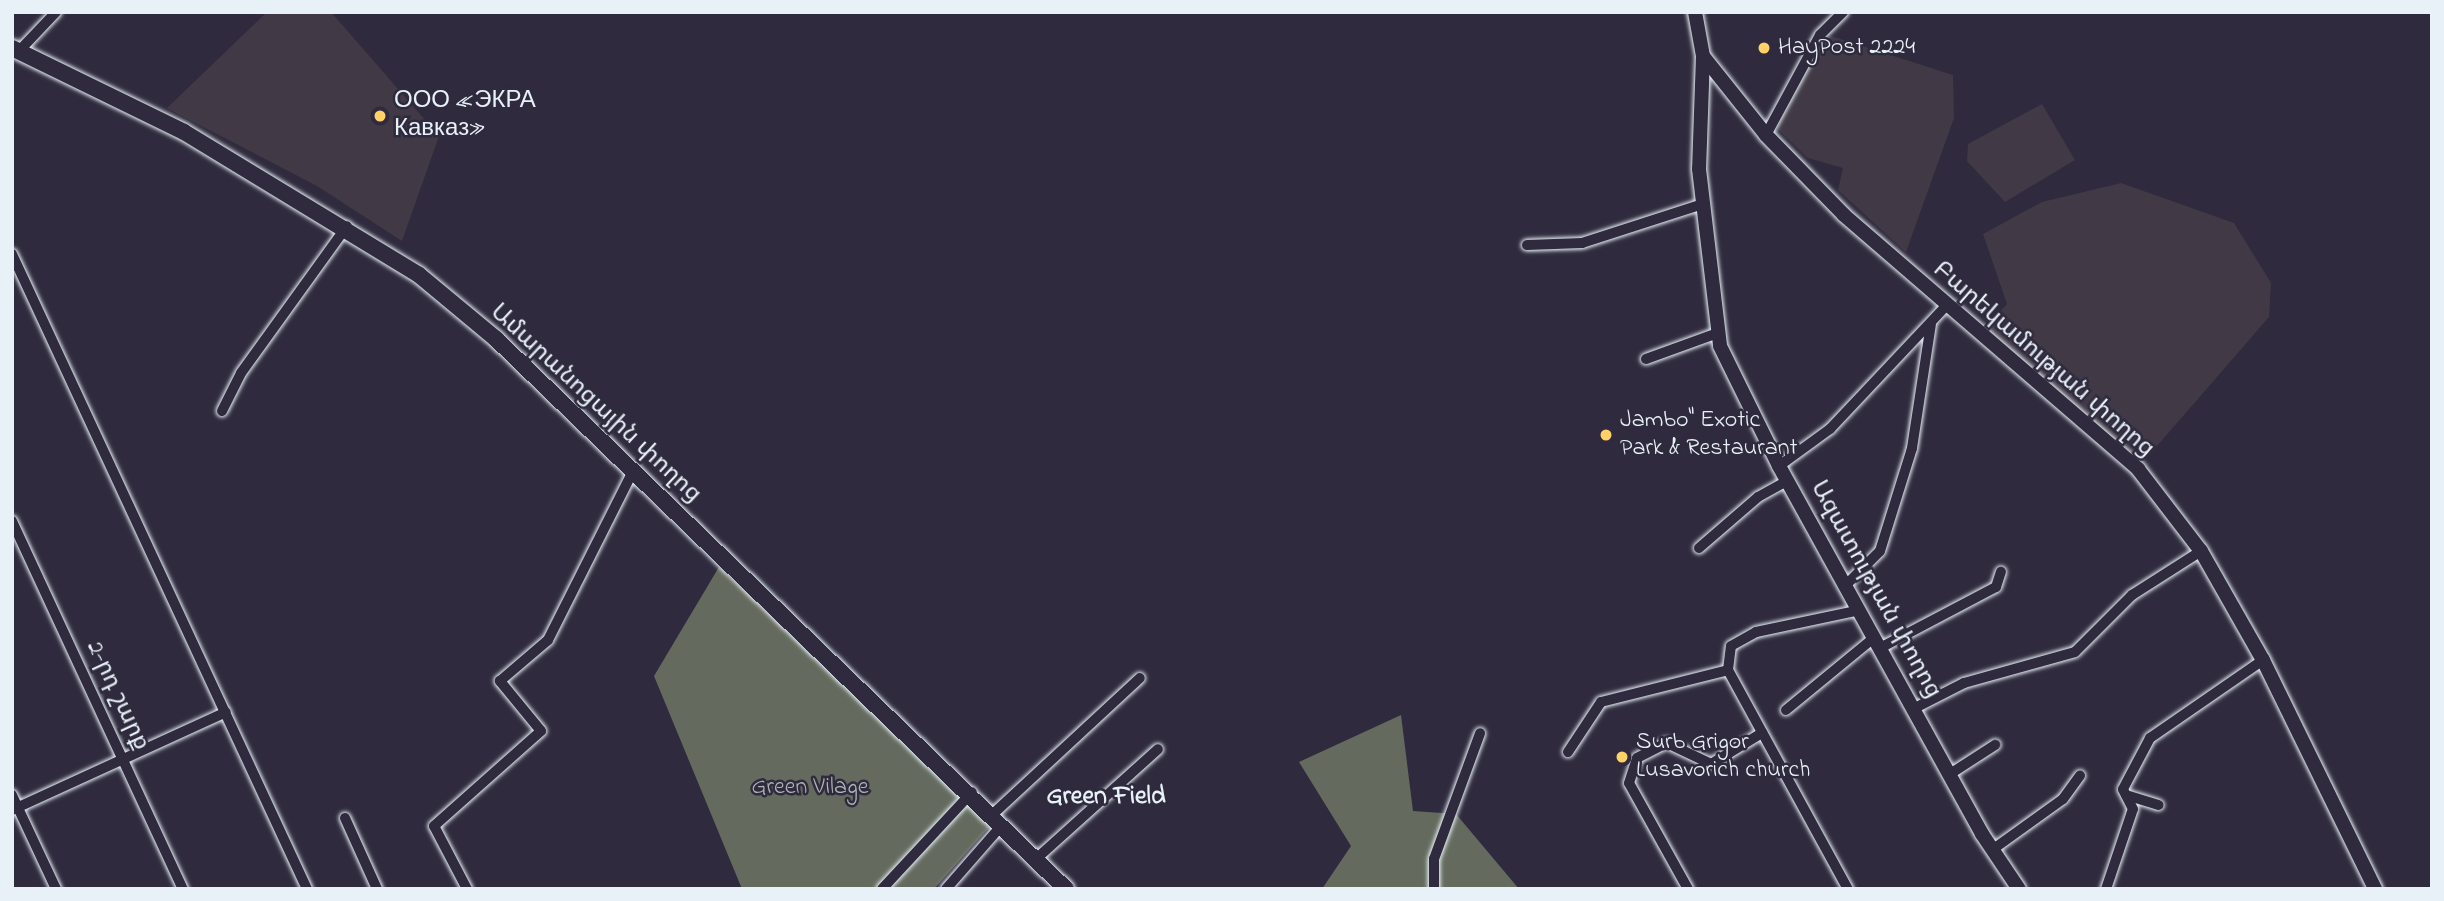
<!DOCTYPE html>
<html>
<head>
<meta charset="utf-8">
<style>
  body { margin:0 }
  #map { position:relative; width:2444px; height:901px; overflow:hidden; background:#2f2a3d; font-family:"Indie Flower","Noto Sans Armenian",sans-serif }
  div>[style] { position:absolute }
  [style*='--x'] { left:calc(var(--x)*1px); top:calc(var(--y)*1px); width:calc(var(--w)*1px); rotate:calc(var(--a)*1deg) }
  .built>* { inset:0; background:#413945 }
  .green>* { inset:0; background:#646b5e }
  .roads { filter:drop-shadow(0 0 2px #e8f1f8) drop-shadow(0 0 2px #e8f1f8) }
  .minor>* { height:10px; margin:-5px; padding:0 5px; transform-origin:5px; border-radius:5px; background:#2f2a3d }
  .tertiary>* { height:14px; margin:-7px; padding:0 7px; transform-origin:7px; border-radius:7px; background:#2f2a3d }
  .secondary>* { height:16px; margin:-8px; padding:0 8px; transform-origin:8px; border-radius:8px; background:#2f2a3d }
  .dots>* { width:19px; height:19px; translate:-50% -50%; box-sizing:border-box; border:4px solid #2f2a3d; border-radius:50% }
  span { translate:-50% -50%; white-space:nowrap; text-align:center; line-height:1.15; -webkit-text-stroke:5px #2f2a3d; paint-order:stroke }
  .poi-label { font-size:24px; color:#e8f1f8 }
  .left { translate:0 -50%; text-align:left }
  .street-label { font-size:24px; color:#e8f1f8 }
  .park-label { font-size:24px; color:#adb5b3 }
  .neighbourhood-label { font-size:26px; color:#e8f1f8; font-weight:700 }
  .frame { position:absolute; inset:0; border:14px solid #e8f1f8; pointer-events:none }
</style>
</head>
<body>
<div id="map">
  <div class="built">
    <div style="clip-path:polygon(267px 12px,331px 12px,439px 136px,402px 241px,317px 186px,167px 108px)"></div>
    <div style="clip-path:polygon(1831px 36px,1953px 75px,1954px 118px,1906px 252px,1838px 190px,1843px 168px,1808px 158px,1777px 128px,1822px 39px)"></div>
    <div style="clip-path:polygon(2042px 104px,2075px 160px,2005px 202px,1967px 161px,1968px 144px)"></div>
    <div style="clip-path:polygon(2121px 183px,2234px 223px,2271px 283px,2269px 317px,2144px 461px,2078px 413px,1984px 329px,2007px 304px,1983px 234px,2042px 202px)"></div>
  </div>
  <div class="green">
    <div style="clip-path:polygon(719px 567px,992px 824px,934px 889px,742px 889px,654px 676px)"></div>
    <div style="clip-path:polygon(1401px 715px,1413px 811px,1456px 814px,1519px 889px,1322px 889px,1351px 846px,1299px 762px)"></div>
  </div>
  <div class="roads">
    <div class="minor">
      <div style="--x:19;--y:51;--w:54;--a:-46.5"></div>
      <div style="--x:1766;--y:135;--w:114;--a:-61.6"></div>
      <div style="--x:1820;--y:35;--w:33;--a:-45"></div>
      <div style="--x:1527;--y:245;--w:55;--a:-2.1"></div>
      <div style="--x:1582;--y:243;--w:127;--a:-17.9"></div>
      <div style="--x:12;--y:254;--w:700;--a:65.08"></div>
      <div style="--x:1646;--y:359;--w:77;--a:-19.9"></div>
      <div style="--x:222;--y:411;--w:42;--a:-63.4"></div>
      <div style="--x:241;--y:373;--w:181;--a:-54.2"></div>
      <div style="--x:1779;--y:466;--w:63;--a:-36"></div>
      <div style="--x:1830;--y:429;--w:168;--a:-46.7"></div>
      <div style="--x:12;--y:521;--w:406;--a:65.1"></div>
      <div style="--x:1699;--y:548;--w:78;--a:-40.8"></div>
      <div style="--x:1758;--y:497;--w:33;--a:-29"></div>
      <div style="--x:1845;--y:586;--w:49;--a:-45"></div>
      <div style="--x:1880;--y:551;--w:108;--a:-72.7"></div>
      <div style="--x:1912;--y:448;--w:125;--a:-81.3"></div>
      <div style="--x:1882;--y:647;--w:129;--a:-27.8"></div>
      <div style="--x:1996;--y:587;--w:16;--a:-72"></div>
      <div style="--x:1728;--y:670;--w:250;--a:61.3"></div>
      <div style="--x:1728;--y:670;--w:24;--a:-83"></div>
      <div style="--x:1731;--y:646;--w:29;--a:-29"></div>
      <div style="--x:1756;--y:632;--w:106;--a:-11.9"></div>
      <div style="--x:1915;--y:708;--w:55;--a:-27"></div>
      <div style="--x:1964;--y:683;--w:115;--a:-15.6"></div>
      <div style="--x:2075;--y:652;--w:81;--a:-45"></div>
      <div style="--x:2132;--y:595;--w:82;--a:-32.5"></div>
      <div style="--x:1786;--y:710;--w:115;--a:-39.4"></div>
      <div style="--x:1568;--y:752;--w:60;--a:-56.6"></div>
      <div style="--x:1601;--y:702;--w:131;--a:-14.1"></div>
      <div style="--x:1950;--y:774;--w:54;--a:-32.8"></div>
      <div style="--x:12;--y:795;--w:104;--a:64.9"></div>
      <div style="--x:2126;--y:795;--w:34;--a:17"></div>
      <div style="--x:12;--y:810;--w:235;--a:-24.6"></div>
      <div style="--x:993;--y:814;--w:200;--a:-42.8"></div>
      <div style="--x:345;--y:818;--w:78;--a:65.7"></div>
      <div style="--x:1992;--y:850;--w:87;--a:-35.7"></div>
      <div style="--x:2063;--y:799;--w:29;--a:-54"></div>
      <div style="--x:1036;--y:859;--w:164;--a:-42"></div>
      <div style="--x:467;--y:889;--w:71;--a:-117.6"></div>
      <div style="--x:434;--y:826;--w:143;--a:-41.6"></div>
      <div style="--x:541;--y:731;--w:65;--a:-129.4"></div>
      <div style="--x:500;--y:681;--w:63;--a:-40.5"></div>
      <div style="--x:548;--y:640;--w:189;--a:-63.3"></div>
      <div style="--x:882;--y:889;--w:132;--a:-47.1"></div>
      <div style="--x:946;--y:889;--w:86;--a:-48.8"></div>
      <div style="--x:1434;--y:889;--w:30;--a:-90"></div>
      <div style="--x:1434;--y:859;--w:134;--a:-69.9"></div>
      <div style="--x:1688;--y:889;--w:121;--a:-119.1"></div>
      <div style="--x:1629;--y:783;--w:26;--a:-72"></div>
      <div style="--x:1637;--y:758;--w:34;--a:-27"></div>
      <div style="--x:1667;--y:743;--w:49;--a:25.5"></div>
      <div style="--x:1711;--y:764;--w:60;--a:-31.3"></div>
      <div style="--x:2106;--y:889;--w:84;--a:-71.4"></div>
      <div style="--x:2133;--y:809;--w:22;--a:-117"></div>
      <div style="--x:2123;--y:789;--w:58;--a:-62.1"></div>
      <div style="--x:2150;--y:738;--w:137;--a:-34.6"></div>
    </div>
    <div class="tertiary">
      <div style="--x:1695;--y:12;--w:45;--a:79.7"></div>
      <div style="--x:1703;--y:56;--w:113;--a:92"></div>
      <div style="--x:1699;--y:169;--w:178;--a:83.2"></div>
      <div style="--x:1720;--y:346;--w:134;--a:63.8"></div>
      <div style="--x:1779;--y:466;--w:420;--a:61.1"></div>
      <div style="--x:1982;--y:834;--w:66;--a:56.1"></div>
      <div style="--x:1703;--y:56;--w:101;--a:51.4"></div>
      <div style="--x:1766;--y:135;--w:112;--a:45.7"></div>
      <div style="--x:1844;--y:215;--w:389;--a:40.8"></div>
      <div style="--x:2138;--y:469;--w:103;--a:52.5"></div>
      <div style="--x:2201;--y:551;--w:125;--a:60.4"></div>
      <div style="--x:2263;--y:660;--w:255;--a:63.9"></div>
    </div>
    <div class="secondary">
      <div style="--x:12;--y:48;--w:191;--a:26"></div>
      <div style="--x:184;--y:132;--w:275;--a:31.3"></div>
      <div style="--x:419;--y:275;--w:100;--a:39.7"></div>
      <div style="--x:496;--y:339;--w:792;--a:43.98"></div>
    </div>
  </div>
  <div class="dots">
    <div style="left:1764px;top:48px;background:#ffd166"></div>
    <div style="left:380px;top:116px;background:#ffd166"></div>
    <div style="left:1606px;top:435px;background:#ffd166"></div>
    <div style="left:1622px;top:757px;background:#ffd166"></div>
  </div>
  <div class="poi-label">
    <span class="left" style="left:1778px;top:48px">HayPost 2224</span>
    <span class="left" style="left:394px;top:116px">ООО «ЭКРА<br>Кавказ»</span>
    <span class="left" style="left:1620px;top:435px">Jambo" Exotic<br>Park &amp; Restaurant</span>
    <span class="left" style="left:1636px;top:757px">Surb Grigor<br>Lusavorich church</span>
  </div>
  <div class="street-label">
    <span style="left:2043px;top:360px;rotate:41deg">Բարեկամության փողոց</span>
    <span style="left:595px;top:404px;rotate:43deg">Ամարանոցային փողոց</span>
    <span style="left:1875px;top:590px;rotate:61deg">Ազատության փողոց</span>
    <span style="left:117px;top:696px;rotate:65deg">2-րդ շարք</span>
  </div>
  <div class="park-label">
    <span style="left:810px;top:788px">Green Vilage</span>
  </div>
  <div class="neighbourhood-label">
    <span style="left:1106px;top:798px">Green Field</span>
  </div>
  <div class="frame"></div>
</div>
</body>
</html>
